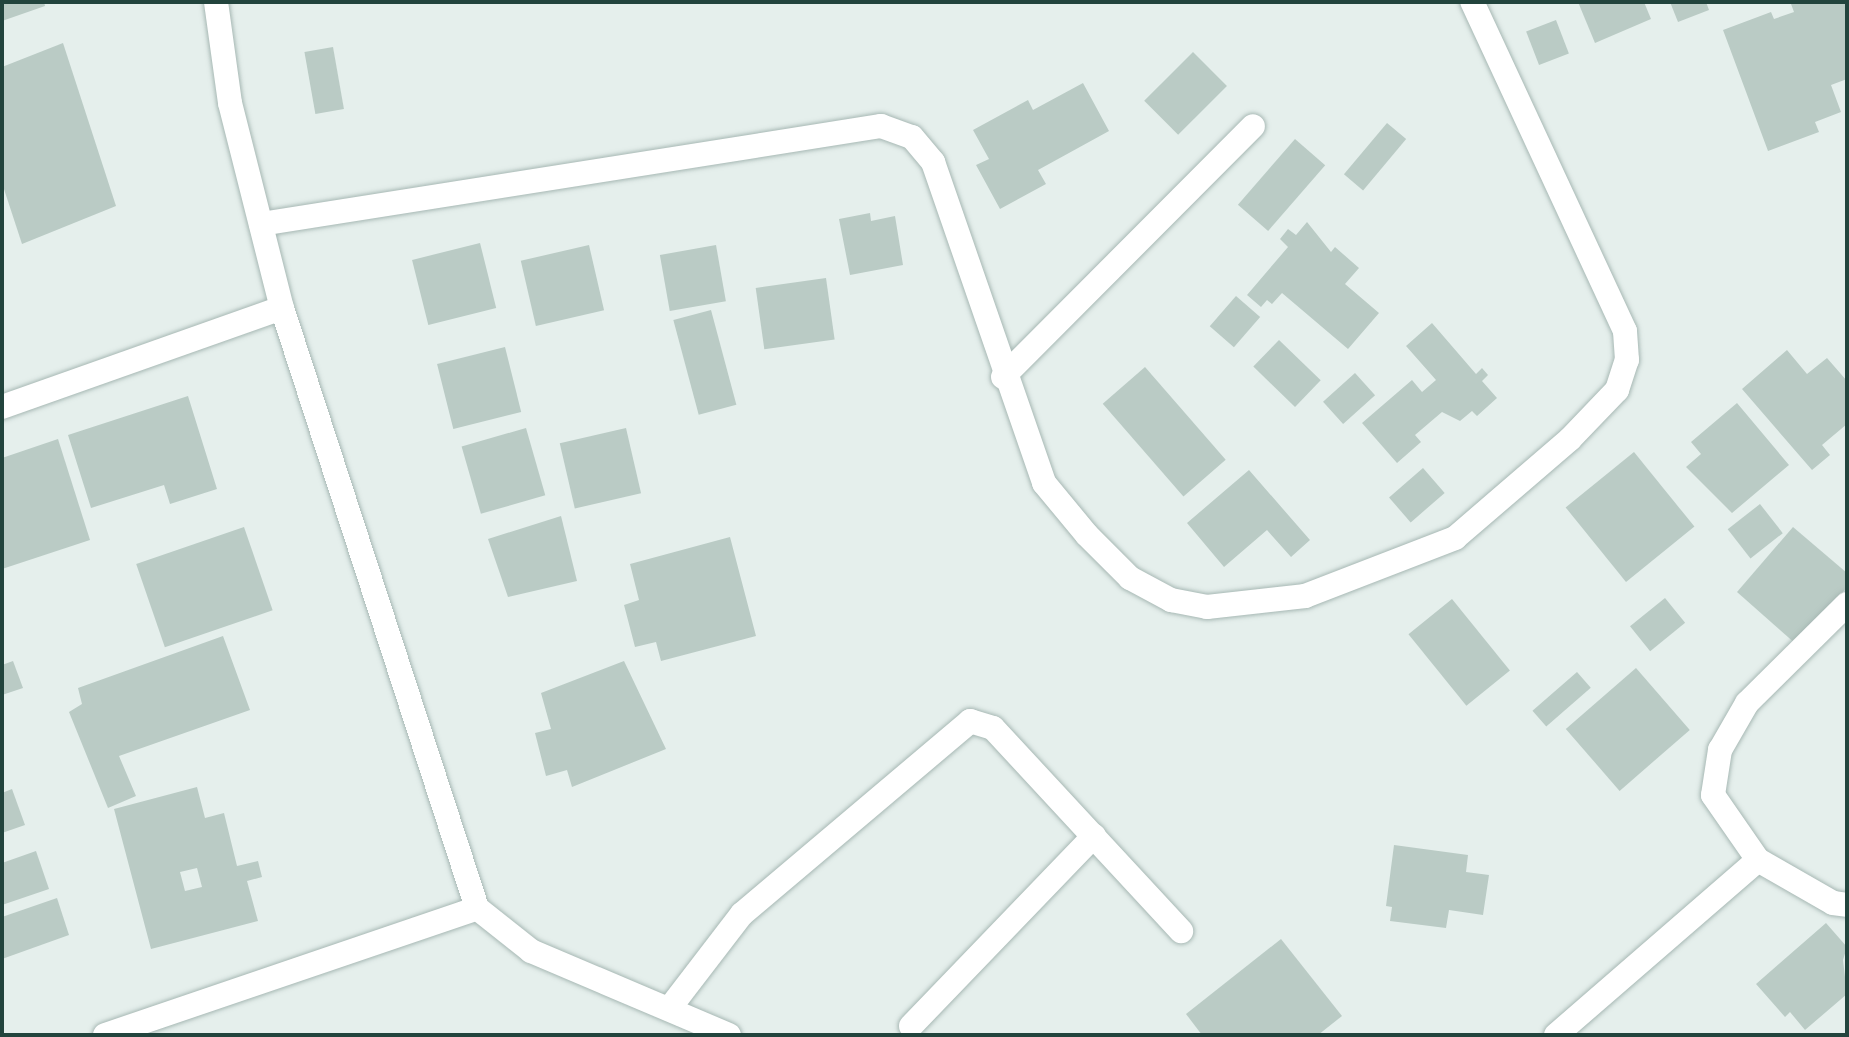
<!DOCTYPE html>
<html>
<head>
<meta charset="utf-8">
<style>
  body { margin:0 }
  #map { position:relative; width:1849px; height:1037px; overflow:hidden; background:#e5efec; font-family:"DM Sans",sans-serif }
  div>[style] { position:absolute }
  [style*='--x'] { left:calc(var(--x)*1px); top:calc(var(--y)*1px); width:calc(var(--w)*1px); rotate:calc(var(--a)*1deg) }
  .building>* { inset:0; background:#bacbc5; transform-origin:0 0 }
  .roads { filter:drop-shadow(0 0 2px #a7b8b4) drop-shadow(0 0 2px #a7b8b4) }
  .street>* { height:24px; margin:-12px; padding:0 12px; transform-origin:12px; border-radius:12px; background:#fff }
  span { translate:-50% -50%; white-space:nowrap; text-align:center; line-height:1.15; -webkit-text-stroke:6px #f7fbf9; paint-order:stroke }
  .frame { position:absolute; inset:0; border:4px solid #22443d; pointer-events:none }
</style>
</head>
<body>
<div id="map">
  <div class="building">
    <div style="clip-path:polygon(2px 2px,44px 2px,45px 6px,2px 21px)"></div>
    <div style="clip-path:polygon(1578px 2px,1644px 2px,1651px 19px,1595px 43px)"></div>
    <div style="clip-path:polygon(1670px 2px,1706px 2px,1709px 10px,1678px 22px)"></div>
    <div style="clip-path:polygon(1798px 2px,1847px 2px,1847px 79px,1831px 85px,1841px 112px,1815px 122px,1819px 132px,1768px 151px,1723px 30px,1771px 12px,1774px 19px,1794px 12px,1791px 4px)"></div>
    <div style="left:1556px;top:20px;width:36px;height:32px;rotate:69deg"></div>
    <div style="clip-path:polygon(63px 43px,116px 206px,22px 244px,2px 183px,2px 67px)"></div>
    <div style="left:333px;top:47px;width:63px;height:29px;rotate:80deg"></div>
    <div style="left:1193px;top:52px;width:48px;height:69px;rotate:45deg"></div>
    <div style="clip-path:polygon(1083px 83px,1109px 131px,1038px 170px,1046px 184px,1000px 209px,976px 165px,989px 159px,973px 130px,1028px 100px,1033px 110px)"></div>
    <div style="left:1387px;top:123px;width:25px;height:67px;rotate:40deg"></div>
    <div style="left:1295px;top:139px;width:40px;height:87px;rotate:41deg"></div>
    <div style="clip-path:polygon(870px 213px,871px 221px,895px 216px,903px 265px,850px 275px,839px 219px)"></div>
    <div style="clip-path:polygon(1307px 222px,1331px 252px,1335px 247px,1359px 268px,1345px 284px,1379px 313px,1348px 349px,1282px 293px,1272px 304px,1267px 300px,1261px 307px,1247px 295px,1288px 247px,1280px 239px,1288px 229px,1296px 235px)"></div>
    <div style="left:480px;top:243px;width:67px;height:70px;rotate:76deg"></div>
    <div style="left:589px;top:245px;width:67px;height:70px;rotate:77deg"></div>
    <div style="left:716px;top:245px;width:57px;height:57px;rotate:80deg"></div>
    <div style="left:826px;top:278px;width:62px;height:71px;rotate:82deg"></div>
    <div style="left:1236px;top:296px;width:32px;height:40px;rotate:41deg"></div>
    <div style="left:711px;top:310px;width:98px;height:39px;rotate:75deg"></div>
    <div style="clip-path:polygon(1432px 323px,1476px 374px,1482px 368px,1488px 375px,1482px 381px,1497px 398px,1477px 416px,1472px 411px,1460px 421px,1442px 412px,1415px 435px,1421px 442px,1397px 463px,1362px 423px,1412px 380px,1422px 392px,1436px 380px,1406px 346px)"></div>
    <div style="left:1279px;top:340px;width:58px;height:37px;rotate:44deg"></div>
    <div style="left:505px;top:347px;width:67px;height:70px;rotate:76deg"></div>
    <div style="clip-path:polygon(1787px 350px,1807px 374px,1827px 358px,1847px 381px,1847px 424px,1822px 445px,1830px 455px,1812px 470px,1742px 389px)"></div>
    <div style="left:1145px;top:367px;width:123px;height:56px;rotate:49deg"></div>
    <div style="left:1355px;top:373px;width:30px;height:43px;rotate:48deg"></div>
    <div style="clip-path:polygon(188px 396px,217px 489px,170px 504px,164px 485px,91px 508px,68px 435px)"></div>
    <div style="clip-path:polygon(1737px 403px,1789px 465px,1732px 513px,1686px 467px,1701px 454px,1691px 442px)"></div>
    <div style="left:526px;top:428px;width:70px;height:67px;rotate:74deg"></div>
    <div style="left:626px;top:428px;width:67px;height:68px;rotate:77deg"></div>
    <div style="clip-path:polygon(58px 439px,90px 540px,2px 569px,2px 458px)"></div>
    <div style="left:1634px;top:452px;width:96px;height:88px;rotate:51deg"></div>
    <div style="left:1423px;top:468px;width:33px;height:45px;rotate:49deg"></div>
    <div style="clip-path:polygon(1249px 470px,1310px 540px,1291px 557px,1267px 530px,1224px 567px,1187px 523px)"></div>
    <div style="left:1760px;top:504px;width:37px;height:41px;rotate:52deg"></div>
    <div style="clip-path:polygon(561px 516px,577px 581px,508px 597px,488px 539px)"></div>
    <div style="left:244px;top:527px;width:88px;height:114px;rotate:71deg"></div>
    <div style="clip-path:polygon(1793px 527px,1847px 573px,1847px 587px,1797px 645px,1737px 592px)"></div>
    <div style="clip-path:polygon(730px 537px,756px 636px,661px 661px,656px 642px,635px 647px,624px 605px,639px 600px,630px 564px)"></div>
    <div style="left:1665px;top:598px;width:32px;height:45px;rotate:51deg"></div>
    <div style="left:1452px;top:599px;width:92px;height:56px;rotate:51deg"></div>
    <div style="clip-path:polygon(223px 636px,250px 710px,119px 756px,136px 796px,108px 808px,69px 712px,82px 704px,78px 688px)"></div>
    <div style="clip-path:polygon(13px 661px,23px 688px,2px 695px,2px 665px)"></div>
    <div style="clip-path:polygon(624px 661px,666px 749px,572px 787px,567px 770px,546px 776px,535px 733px,551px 729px,541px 693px)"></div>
    <div style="left:1636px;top:668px;width:82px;height:93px;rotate:49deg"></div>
    <div style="left:1577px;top:672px;width:21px;height:59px;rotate:49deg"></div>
    <div style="clip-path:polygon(evenodd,197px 787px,205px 818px,224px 813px,237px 866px,258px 861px,262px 877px,247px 881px,258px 921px,151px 949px,114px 809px,197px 787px,197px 868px,202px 887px,185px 891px,180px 872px,197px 868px)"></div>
    <div style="clip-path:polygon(12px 789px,25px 825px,2px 833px,2px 793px)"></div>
    <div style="clip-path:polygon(1394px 845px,1468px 855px,1466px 872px,1489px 875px,1483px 915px,1449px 910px,1446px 928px,1390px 921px,1392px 907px,1386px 906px)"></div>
    <div style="clip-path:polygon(36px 851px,49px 889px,2px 905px,2px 863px)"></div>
    <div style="clip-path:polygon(57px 898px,69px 935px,2px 959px,2px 917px)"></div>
    <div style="clip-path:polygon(1826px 923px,1847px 947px,1843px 960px,1847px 994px,1805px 1030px,1790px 1012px,1785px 1017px,1756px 984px)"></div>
    <div style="clip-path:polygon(1281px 939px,1342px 1016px,1318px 1035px,1202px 1035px,1186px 1014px)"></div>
  </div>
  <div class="roads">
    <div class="street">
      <div style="--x:216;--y:2;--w:102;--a:82.1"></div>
      <div style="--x:230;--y:103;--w:211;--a:75.8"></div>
      <div style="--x:282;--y:308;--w:631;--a:72"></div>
      <div style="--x:477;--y:908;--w:69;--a:38.5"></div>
      <div style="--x:531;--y:951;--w:215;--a:23"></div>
      <div style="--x:261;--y:224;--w:628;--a:-8.98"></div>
      <div style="--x:881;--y:126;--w:33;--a:20"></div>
      <div style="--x:912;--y:137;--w:33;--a:50"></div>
      <div style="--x:933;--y:162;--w:340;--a:70.9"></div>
      <div style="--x:1044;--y:483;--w:67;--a:50.4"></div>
      <div style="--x:1087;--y:535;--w:61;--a:45"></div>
      <div style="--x:1130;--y:578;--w:47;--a:28.2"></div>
      <div style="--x:1171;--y:600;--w:37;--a:11"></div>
      <div style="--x:1207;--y:607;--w:99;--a:-6.4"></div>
      <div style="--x:1305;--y:596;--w:161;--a:-21.1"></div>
      <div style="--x:1455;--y:538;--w:152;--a:-40.7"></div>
      <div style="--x:1570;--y:439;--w:68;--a:-46.2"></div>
      <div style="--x:1617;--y:390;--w:32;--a:-72"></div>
      <div style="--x:1627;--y:360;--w:29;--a:-94"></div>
      <div style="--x:1625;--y:331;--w:363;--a:-114.9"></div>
      <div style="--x:1003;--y:377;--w:354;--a:-45.1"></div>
      <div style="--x:2;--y:407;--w:297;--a:-19.5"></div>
      <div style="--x:1758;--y:860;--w:86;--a:29.8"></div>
      <div style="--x:1833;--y:903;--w:14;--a:8"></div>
      <div style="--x:669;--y:1009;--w:120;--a:-52.5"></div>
      <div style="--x:742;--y:914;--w:299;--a:-40.2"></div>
      <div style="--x:970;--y:721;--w:24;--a:17"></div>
      <div style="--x:993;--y:728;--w:277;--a:47.2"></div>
      <div style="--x:911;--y:1026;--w:264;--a:-46.1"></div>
      <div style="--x:105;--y:1035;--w:393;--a:-18.8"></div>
      <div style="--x:1556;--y:1035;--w:267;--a:-40.9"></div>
      <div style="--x:1758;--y:860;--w:79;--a:-124.7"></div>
      <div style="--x:1713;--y:795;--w:46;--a:-81.2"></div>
      <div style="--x:1720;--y:750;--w:54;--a:-60.1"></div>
      <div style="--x:1747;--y:703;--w:141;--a:-44.7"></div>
    </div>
  </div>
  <div class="frame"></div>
</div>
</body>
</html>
